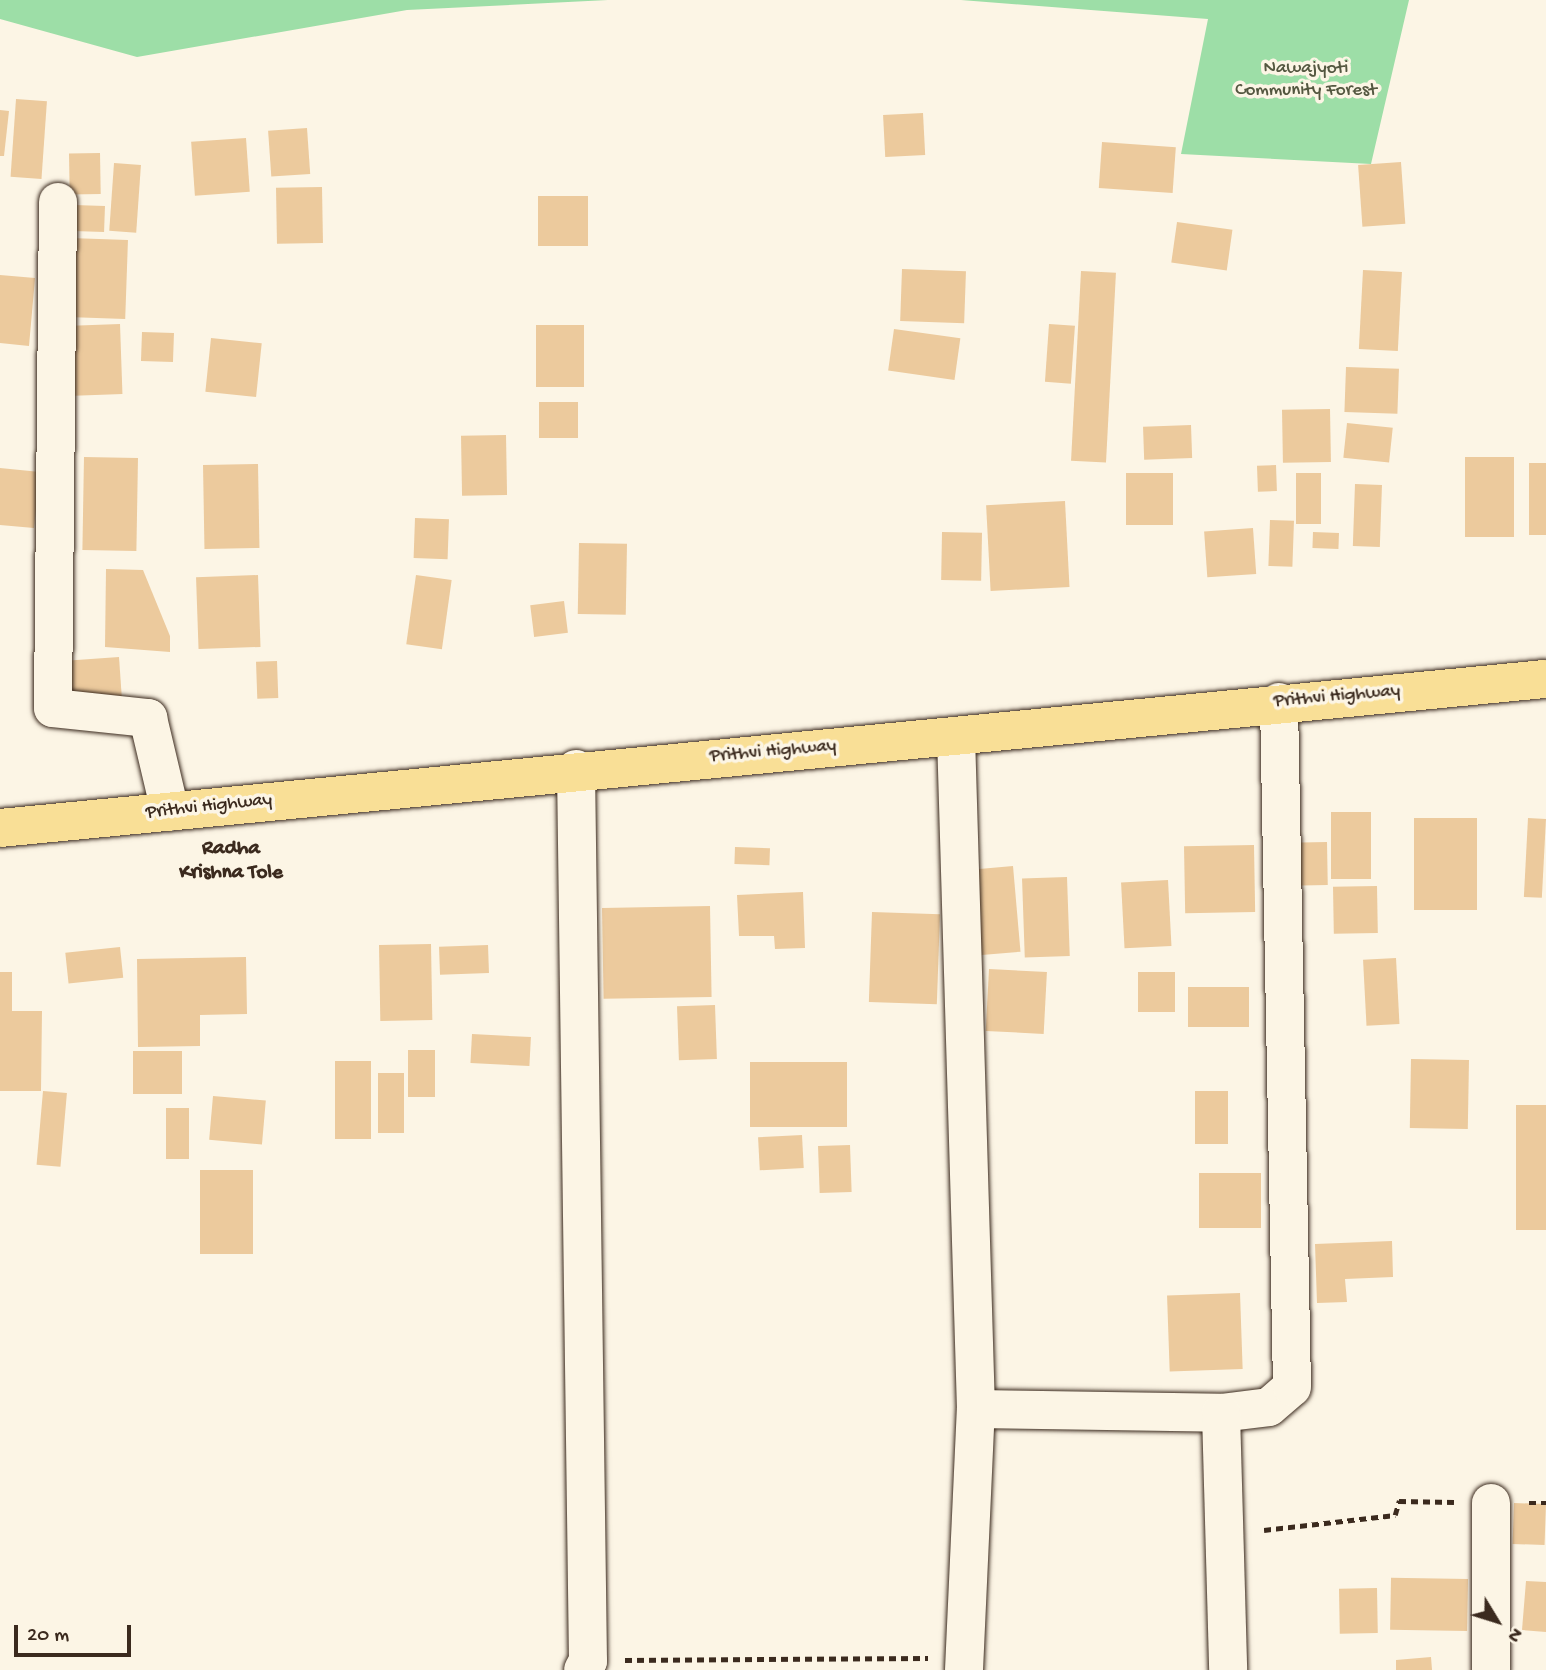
<!DOCTYPE html>
<html>
<head>
<meta charset="utf-8">
<style>
  body { margin:0 }
  #map { position:relative; width:1546px; height:1670px; overflow:hidden; background:#fcf5e5; font-family:"Gochi Hand",sans-serif }
  div>[style] { position:absolute }
  [style*='--x'] { left:calc(var(--x)*1px); top:calc(var(--y)*1px); width:calc(var(--w)*1px); rotate:calc(var(--a)*1deg) }
  .green>* { inset:0; background:#9ddea7 }
  .building>* { inset:0; background:#ecca9d; transform-origin:0 0 }
  .path>* { height:4.5px; margin-top:-2.25px; transform-origin:0; background:repeating-linear-gradient(90deg,#3b2a1e 0 7px,transparent 0 12px) }
  .roads { filter:drop-shadow(0 0 2px #3b2a1e) drop-shadow(0 0 2px #3b2a1e) }
  .minor>* { height:38px; margin:-19px; padding:0 19px; transform-origin:19px; border-radius:19px; background:#fcf5e5 }
  .highway>* { height:38px; margin:-19px; padding:0 19px; transform-origin:19px; border-radius:19px; background:#f9df96 }
  span { translate:-50% -50%; white-space:nowrap; text-align:center; line-height:1.15; -webkit-text-stroke:7px #fcf5e5; paint-order:stroke }
  .park-label { font-size:19px; color:#545740 }
  .street-label { font-size:19px; color:#3b2a1e }
  .neighbourhood-label { font-size:21px; color:#3b2a1e; font-weight:700 }
  .north { position:absolute; left:1462px; top:1586px; width:70px; height:70px; -webkit-text-stroke:5px #fcf5e5; paint-order:stroke; rotate:128deg; font-size:19px; font-weight:700; line-height:28px; text-align:center; color:#3b2a1e }
  .north::after { content:''; display:block; margin:auto; width:24px; height:32px; background:#3b2a1e; clip-path:polygon(50% 0,100% 100%,50% 72%,0 100%) }
  .scale { position:absolute; left:14px; top:1625px; width:117px; height:32px; box-sizing:border-box; border:4px solid #3b2a1e; border-top:0; padding-left:9px; font-size:21px; line-height:24px; white-space:nowrap; color:#3b2a1e; -webkit-text-stroke:5px #fcf5e5; paint-order:stroke }
</style>
</head>
<body>
<div id="map">
  <div class="green">
    <div style="clip-path:polygon(0 0,608px 0,407px 10px,137px 57px,0 19px)"></div>
    <div style="clip-path:polygon(961px 0,1409px 0,1371px 164px,1181px 154px,1208px 19px)"></div>
  </div>
  <div class="building">
    <div style="left:16px;top:99px;width:31px;height:78px;rotate:4deg"></div>
    <div style="clip-path:polygon(0 110px,9px 111px,4px 156px,0 156px)"></div>
    <div style="left:923px;top:113px;width:42px;height:40px;rotate:87deg"></div>
    <div style="left:307px;top:128px;width:46px;height:39px;rotate:86deg"></div>
    <div style="left:246px;top:138px;width:54px;height:55px;rotate:86deg"></div>
    <div style="left:1102px;top:142px;width:74px;height:46px;rotate:4deg"></div>
    <div style="left:100px;top:153px;width:41px;height:31px;rotate:89deg"></div>
    <div style="left:1401px;top:162px;width:62px;height:43px;rotate:86deg"></div>
    <div style="left:114px;top:163px;width:27px;height:68px;rotate:4deg"></div>
    <div style="left:322px;top:187px;width:56px;height:46px;rotate:89deg"></div>
    <div style="left:538px;top:196px;width:50px;height:50px"></div>
    <div style="left:74px;top:205px;width:31px;height:26px;rotate:2deg"></div>
    <div style="left:1177px;top:222px;width:56px;height:41px;rotate:8deg"></div>
    <div style="left:70px;top:238px;width:58px;height:79px;rotate:2deg"></div>
    <div style="left:902px;top:269px;width:64px;height:52px;rotate:2deg"></div>
    <div style="left:1363px;top:270px;width:39px;height:79px;rotate:3deg"></div>
    <div style="left:1081px;top:271px;width:35px;height:190px;rotate:3deg"></div>
    <div style="clip-path:polygon(0 275px,35px 278px,29px 346px,0 343px)"></div>
    <div style="left:120px;top:324px;width:70px;height:55px;rotate:88deg"></div>
    <div style="left:1049px;top:324px;width:26px;height:58px;rotate:4deg"></div>
    <div style="left:536px;top:325px;width:48px;height:62px"></div>
    <div style="left:894px;top:329px;width:67px;height:42px;rotate:8deg"></div>
    <div style="left:142px;top:332px;width:32px;height:29px;rotate:2deg"></div>
    <div style="left:211px;top:338px;width:51px;height:54px;rotate:6deg"></div>
    <div style="left:1346px;top:367px;width:53px;height:45px;rotate:2deg"></div>
    <div style="left:539px;top:402px;width:39px;height:36px"></div>
    <div style="left:1330px;top:409px;width:53px;height:48px;rotate:89deg"></div>
    <div style="left:1347px;top:423px;width:46px;height:35px;rotate:6deg"></div>
    <div style="left:1191px;top:425px;width:33px;height:48px;rotate:88deg"></div>
    <div style="left:506px;top:435px;width:60px;height:45px;rotate:89deg"></div>
    <div style="left:84px;top:457px;width:54px;height:93px;rotate:1deg"></div>
    <div style="left:1465px;top:457px;width:49px;height:80px"></div>
    <div style="left:1529px;top:463px;width:17px;height:72px"></div>
    <div style="left:258px;top:464px;width:84px;height:55px;rotate:89deg"></div>
    <div style="left:1276px;top:465px;width:26px;height:19px;rotate:88deg"></div>
    <div style="clip-path:polygon(0 468px,40px 472px,34px 528px,0 525px)"></div>
    <div style="left:1126px;top:473px;width:47px;height:52px"></div>
    <div style="left:1296px;top:473px;width:25px;height:51px"></div>
    <div style="left:1355px;top:484px;width:27px;height:62px;rotate:2deg"></div>
    <div style="left:1065px;top:501px;width:86px;height:79px;rotate:87deg"></div>
    <div style="left:415px;top:518px;width:34px;height:40px;rotate:2deg"></div>
    <div style="left:1270px;top:520px;width:24px;height:46px;rotate:2deg"></div>
    <div style="left:1253px;top:528px;width:46px;height:49px;rotate:86deg"></div>
    <div style="left:942px;top:532px;width:40px;height:48px;rotate:1deg"></div>
    <div style="left:1313px;top:532px;width:26px;height:16px;rotate:2deg"></div>
    <div style="left:579px;top:543px;width:48px;height:71px;rotate:1deg"></div>
    <div style="clip-path:polygon(106px 569px,143px 570px,170px 636px,170px 652px,105px 647px)"></div>
    <div style="left:258px;top:575px;width:72px;height:62px;rotate:88deg"></div>
    <div style="left:416px;top:575px;width:36px;height:70px;rotate:8deg"></div>
    <div style="left:564px;top:601px;width:32px;height:34px;rotate:83deg"></div>
    <div style="left:119px;top:657px;width:40px;height:53px;rotate:86deg"></div>
    <div style="left:277px;top:661px;width:37px;height:21px;rotate:88deg"></div>
    <div style="left:1331px;top:812px;width:40px;height:67px"></div>
    <div style="left:1414px;top:818px;width:63px;height:92px"></div>
    <div style="left:1528px;top:818px;width:18px;height:79px;rotate:3deg"></div>
    <div style="left:1327px;top:842px;width:43px;height:39px;rotate:89deg"></div>
    <div style="left:1254px;top:845px;width:67px;height:70px;rotate:89deg"></div>
    <div style="left:735px;top:847px;width:35px;height:17px;rotate:2deg"></div>
    <div style="left:1013px;top:866px;width:86px;height:45px;rotate:85deg"></div>
    <div style="left:1067px;top:877px;width:79px;height:45px;rotate:88deg"></div>
    <div style="left:1168px;top:880px;width:66px;height:47px;rotate:87deg"></div>
    <div style="left:1377px;top:886px;width:47px;height:44px;rotate:89deg"></div>
    <div style="clip-path:polygon(803px 892px,805px 948px,775px 949px,774px 936px,739px 936px,737px 895px)"></div>
    <div style="left:710px;top:906px;width:91px;height:108px;rotate:89deg"></div>
    <div style="left:872px;top:912px;width:68px;height:90px;rotate:2deg"></div>
    <div style="left:431px;top:944px;width:76px;height:52px;rotate:89deg"></div>
    <div style="left:488px;top:945px;width:28px;height:49px;rotate:88deg"></div>
    <div style="left:120px;top:947px;width:31px;height:55px;rotate:84deg"></div>
    <div style="clip-path:polygon(246px 957px,247px 1014px,200px 1015px,200px 1046px,138px 1047px,137px 959px)"></div>
    <div style="left:1396px;top:958px;width:66px;height:33px;rotate:87deg"></div>
    <div style="left:989px;top:969px;width:58px;height:62px;rotate:3deg"></div>
    <div style="clip-path:polygon(0 972px,12px 972px,12px 1011px,42px 1011px,41px 1091px,0 1091px)"></div>
    <div style="left:1138px;top:972px;width:37px;height:40px"></div>
    <div style="left:1188px;top:987px;width:61px;height:40px"></div>
    <div style="left:715px;top:1005px;width:54px;height:38px;rotate:88deg"></div>
    <div style="left:472px;top:1034px;width:59px;height:29px;rotate:3deg"></div>
    <div style="left:408px;top:1050px;width:27px;height:47px"></div>
    <div style="left:182px;top:1051px;width:43px;height:49px;rotate:90deg"></div>
    <div style="left:1411px;top:1059px;width:58px;height:69px;rotate:1deg"></div>
    <div style="left:335px;top:1061px;width:36px;height:78px"></div>
    <div style="left:847px;top:1062px;width:65px;height:97px;rotate:90deg"></div>
    <div style="left:378px;top:1073px;width:26px;height:60px"></div>
    <div style="left:43px;top:1091px;width:24px;height:74px;rotate:5deg"></div>
    <div style="left:1195px;top:1091px;width:33px;height:53px"></div>
    <div style="left:213px;top:1096px;width:53px;height:44px;rotate:5deg"></div>
    <div style="left:1516px;top:1105px;width:30px;height:125px"></div>
    <div style="left:166px;top:1108px;width:23px;height:51px"></div>
    <div style="left:802px;top:1135px;width:33px;height:44px;rotate:87deg"></div>
    <div style="left:850px;top:1145px;width:47px;height:32px;rotate:88deg"></div>
    <div style="left:253px;top:1170px;width:84px;height:53px;rotate:90deg"></div>
    <div style="left:1261px;top:1173px;width:55px;height:62px;rotate:90deg"></div>
    <div style="clip-path:polygon(1392px 1241px,1393px 1277px,1345px 1279px,1347px 1302px,1317px 1303px,1315px 1244px)"></div>
    <div style="left:1240px;top:1293px;width:76px;height:73px;rotate:88deg"></div>
    <div style="left:1514px;top:1503px;width:32px;height:41px;rotate:2deg"></div>
    <div style="left:1468px;top:1579px;width:52px;height:77px;rotate:91deg"></div>
    <div style="clip-path:polygon(1526px 1581px,1546px 1582px,1546px 1632px,1522px 1630px)"></div>
    <div style="left:1377px;top:1588px;width:45px;height:38px;rotate:89deg"></div>
    <div style="clip-path:polygon(1431px 1657px,1432px 1670px,1396px 1670px,1396px 1660px)"></div>
  </div>
  <div class="path">
    <div style="--x:1529;--y:1503;--w:17;--a:0"></div>
    <div style="--x:1264;--y:1530;--w:132;--a:-6.5"></div>
    <div style="--x:1395;--y:1515;--w:15;--a:-74"></div>
    <div style="--x:1399;--y:1501;--w:55;--a:1"></div>
    <div style="--x:625;--y:1660;--w:303;--a:-0.4"></div>
  </div>
  <div class="roads">
    <div class="minor">
      <div style="--x:58;--y:202;--w:506;--a:90.57"></div>
      <div style="--x:53;--y:708;--w:96;--a:6"></div>
      <div style="--x:148;--y:718;--w:96;--a:76.7"></div>
      <div style="--x:956;--y:736;--w:673;--a:88.3"></div>
      <div style="--x:576;--y:769;--w:892;--a:89.23"></div>
      <div style="--x:588;--y:1661;--w:10;--a:119"></div>
      <div style="--x:1221;--y:1413;--w:48;--a:-7.1"></div>
      <div style="--x:1269;--y:1407;--w:30;--a:-41"></div>
      <div style="--x:1292;--y:1387;--w:685;--a:-91.09"></div>
      <div style="--x:964;--y:1670;--w:261;--a:-87.4"></div>
      <div style="--x:976;--y:1409;--w:245;--a:0.9"></div>
      <div style="--x:1221;--y:1413;--w:257;--a:88.4"></div>
      <div style="--x:1491;--y:1670;--w:167;--a:-90"></div>
    </div>
    <div class="highway">
      <div style="--x:0;--y:828;--w:1553;--a:-5.51"></div>
    </div>
  </div>
  <div class="park-label">
    <span style="left:1306px;top:80px">Nawajyoti<br>Community Forest</span>
  </div>
  <div class="street-label">
    <span style="left:1337px;top:697px;rotate:-5deg">Prithvi Highway</span>
    <span style="left:773px;top:752px;rotate:-5deg">Prithvi Highway</span>
    <span style="left:209px;top:807px;rotate:-6deg">Prithvi Highway</span>
  </div>
  <div class="neighbourhood-label">
    <span style="left:231px;top:862px">Radha<br>Krishna Tole</span>
  </div>
  <div class="north">N</div>
  <div class="scale">20 m</div>
</div>
</body>
</html>
